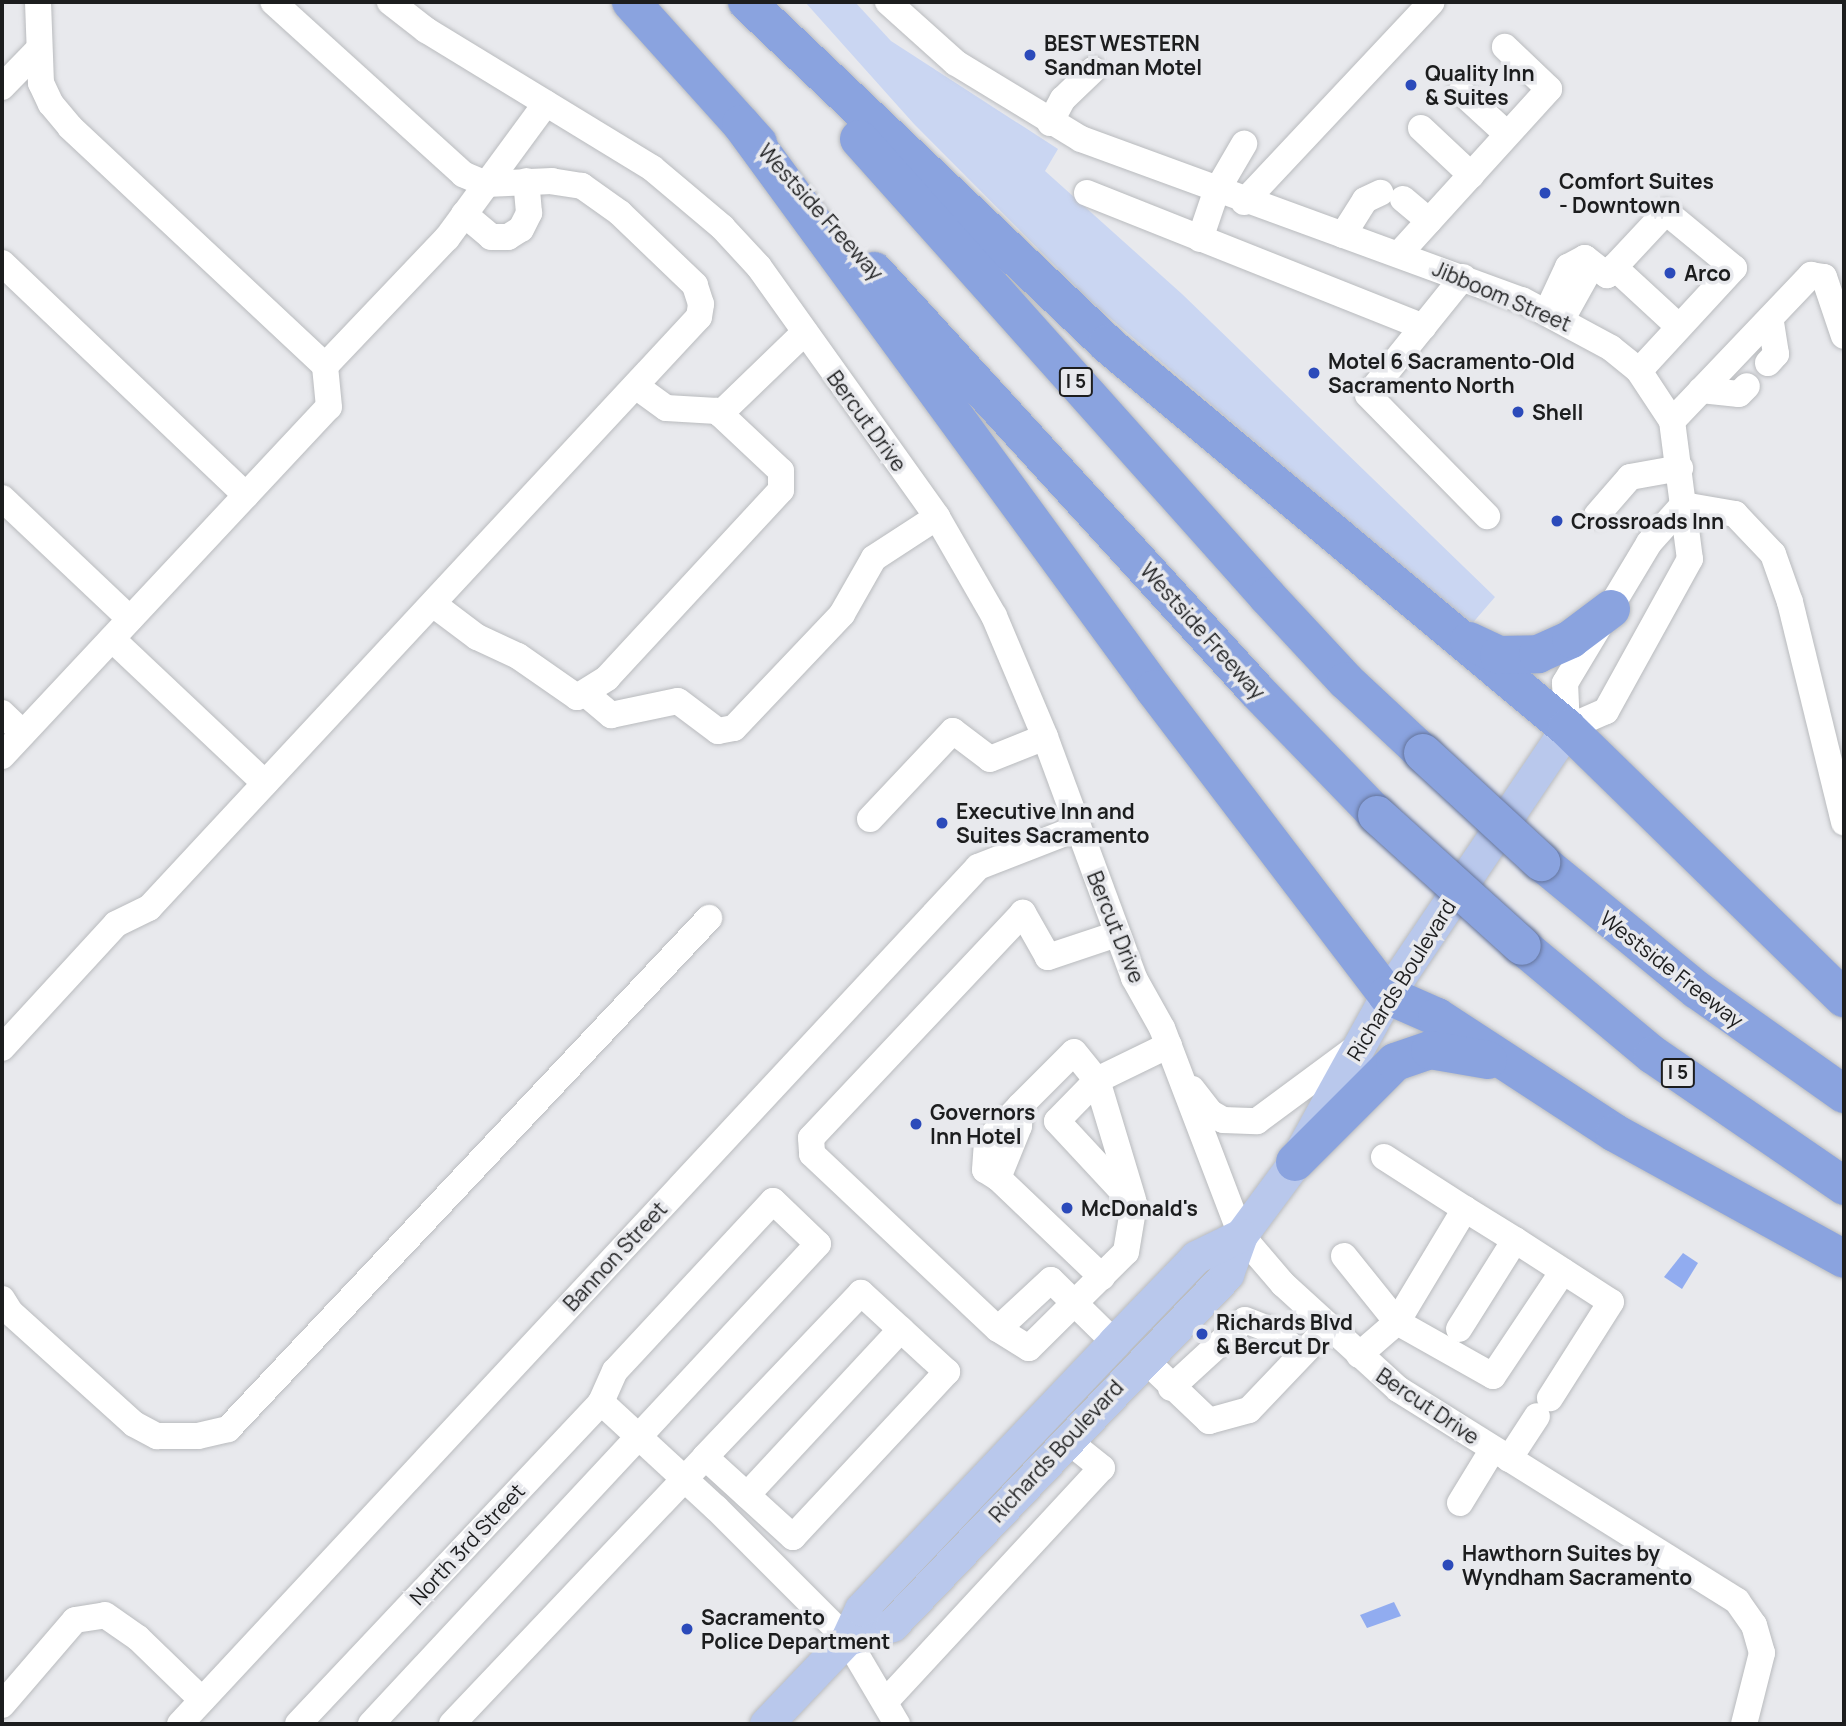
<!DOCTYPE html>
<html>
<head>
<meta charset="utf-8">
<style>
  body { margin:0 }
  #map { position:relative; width:1846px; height:1726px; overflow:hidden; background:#e8e9ed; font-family:Manrope,sans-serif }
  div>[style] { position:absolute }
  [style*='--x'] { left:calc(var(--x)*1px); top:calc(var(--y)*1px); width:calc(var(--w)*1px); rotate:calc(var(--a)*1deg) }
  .green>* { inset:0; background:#cad6f2 }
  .water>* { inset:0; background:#91acf0 }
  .roads { filter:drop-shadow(0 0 2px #b9bbbe) drop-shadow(0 0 2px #b9bbbe) }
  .minor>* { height:26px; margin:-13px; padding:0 13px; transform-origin:13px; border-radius:13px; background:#fff }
  .major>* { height:33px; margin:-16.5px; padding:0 16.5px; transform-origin:16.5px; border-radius:16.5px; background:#b9c8ec }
  .highway>* { height:38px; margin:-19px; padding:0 19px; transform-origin:19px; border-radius:19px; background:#8aa3df }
  .bridges { filter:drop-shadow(0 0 2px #64749b) drop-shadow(0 0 2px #64749b) }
  .highway-bridge>* { height:38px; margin:-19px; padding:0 19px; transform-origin:19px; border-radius:19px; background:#8aa3df }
  .dots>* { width:19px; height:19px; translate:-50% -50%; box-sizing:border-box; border:4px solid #e8e9ed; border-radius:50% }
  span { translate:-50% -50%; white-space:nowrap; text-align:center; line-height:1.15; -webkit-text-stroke:7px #e8e9ed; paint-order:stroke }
  .shield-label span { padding:2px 5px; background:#e8e9ed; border:2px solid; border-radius:5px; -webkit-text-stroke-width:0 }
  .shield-label { font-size:19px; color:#1c1d1e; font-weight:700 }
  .poi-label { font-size:21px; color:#1c1d1e; font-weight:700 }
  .left { translate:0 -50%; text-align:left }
  .street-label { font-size:21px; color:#1c1d1e }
  .frame { position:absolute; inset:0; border:4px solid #1c1d1e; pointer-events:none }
</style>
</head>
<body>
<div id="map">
  <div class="green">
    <div style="clip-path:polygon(805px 2px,855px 2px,891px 41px,1058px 149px,1045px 171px,1182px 294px,1495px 597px,1470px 626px,1089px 300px,914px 124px)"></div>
  </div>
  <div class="water">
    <div style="clip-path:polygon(1683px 1253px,1698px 1263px,1682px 1289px,1664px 1277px)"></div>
    <div style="clip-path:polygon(1394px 1602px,1401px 1616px,1367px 1628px,1360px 1615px)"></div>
  </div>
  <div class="roads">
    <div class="minor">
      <div style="--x:38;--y:2;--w:81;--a:87.9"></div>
      <div style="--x:41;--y:83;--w:23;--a:65"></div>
      <div style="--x:51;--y:104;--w:30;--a:50"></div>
      <div style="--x:70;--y:127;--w:349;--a:43.1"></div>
      <div style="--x:390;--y:2;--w:46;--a:37.9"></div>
      <div style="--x:426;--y:30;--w:265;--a:31.4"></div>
      <div style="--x:652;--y:168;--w:92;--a:40.1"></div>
      <div style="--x:722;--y:227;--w:54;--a:47.2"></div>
      <div style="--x:759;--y:267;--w:307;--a:54.5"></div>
      <div style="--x:937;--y:517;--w:114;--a:60.1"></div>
      <div style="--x:994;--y:616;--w:131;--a:67.1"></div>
      <div style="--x:1045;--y:737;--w:257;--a:69.7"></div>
      <div style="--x:1134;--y:978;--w:57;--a:60.8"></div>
      <div style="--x:1162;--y:1028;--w:222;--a:69.1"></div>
      <div style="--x:1241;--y:1235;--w:65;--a:49.4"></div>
      <div style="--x:1283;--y:1284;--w:156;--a:42.4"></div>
      <div style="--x:1398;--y:1389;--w:400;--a:32"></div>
      <div style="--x:1737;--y:1601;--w:29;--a:55"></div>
      <div style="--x:1754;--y:1625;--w:29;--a:74"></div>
      <div style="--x:1762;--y:1653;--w:73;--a:104.2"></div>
      <div style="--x:888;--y:2;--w:91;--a:41.9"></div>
      <div style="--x:956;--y:63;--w:146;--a:31.3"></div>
      <div style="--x:1081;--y:139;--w:469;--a:20.1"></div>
      <div style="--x:1522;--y:300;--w:101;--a:28.3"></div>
      <div style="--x:1611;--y:348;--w:36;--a:39"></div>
      <div style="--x:1639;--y:371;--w:60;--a:56.6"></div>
      <div style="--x:1672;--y:421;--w:139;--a:82.6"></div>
      <div style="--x:1690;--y:559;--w:174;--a:118.9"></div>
      <div style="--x:1606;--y:711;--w:43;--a:156.4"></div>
      <div style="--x:1567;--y:728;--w:45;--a:-92.5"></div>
      <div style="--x:1565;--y:683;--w:163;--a:-59"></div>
      <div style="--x:1649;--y:543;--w:51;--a:-48.2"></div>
      <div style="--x:2;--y:87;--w:50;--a:-45.8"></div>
      <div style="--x:1461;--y:92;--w:62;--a:42.4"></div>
      <div style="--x:1050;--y:123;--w:27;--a:-62"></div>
      <div style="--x:1063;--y:99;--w:42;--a:-44"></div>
      <div style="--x:1421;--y:128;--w:69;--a:43.2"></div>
      <div style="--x:1087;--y:193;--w:362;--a:21.7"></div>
      <div style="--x:1403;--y:199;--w:34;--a:40"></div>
      <div style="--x:1244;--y:202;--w:274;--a:-46.8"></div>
      <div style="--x:464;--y:214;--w:35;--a:40"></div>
      <div style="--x:491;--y:237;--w:17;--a:0"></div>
      <div style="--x:508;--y:237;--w:15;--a:-32"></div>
      <div style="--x:521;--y:229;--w:18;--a:-63"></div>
      <div style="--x:529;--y:213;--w:32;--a:-95"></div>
      <div style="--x:1343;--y:235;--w:41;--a:-57.8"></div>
      <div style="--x:1365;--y:200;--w:17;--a:-25"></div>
      <div style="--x:1200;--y:239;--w:50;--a:-71.2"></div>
      <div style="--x:1216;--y:192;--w:56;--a:-59.7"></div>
      <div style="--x:1399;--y:254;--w:223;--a:-47.7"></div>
      <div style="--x:1549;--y:89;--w:61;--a:-136.3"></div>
      <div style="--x:1585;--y:258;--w:28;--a:38"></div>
      <div style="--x:1607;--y:275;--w:86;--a:-46.9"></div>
      <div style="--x:1666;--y:212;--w:88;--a:39.5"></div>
      <div style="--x:1734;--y:268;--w:140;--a:132.7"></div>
      <div style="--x:2;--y:263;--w:337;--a:43.6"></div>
      <div style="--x:1614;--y:267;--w:88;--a:42.7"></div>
      <div style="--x:1463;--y:277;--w:151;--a:128.8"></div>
      <div style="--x:1368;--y:395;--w:170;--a:45.5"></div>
      <div style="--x:1547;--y:312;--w:50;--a:-65"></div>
      <div style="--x:1568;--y:267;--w:19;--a:-28"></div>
      <div style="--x:1562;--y:319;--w:51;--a:-60.9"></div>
      <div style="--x:1587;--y:274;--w:16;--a:-97"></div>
      <div style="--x:1768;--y:363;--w:12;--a:-48"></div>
      <div style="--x:1776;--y:354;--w:36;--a:-99"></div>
      <div style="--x:1701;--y:390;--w:38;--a:6"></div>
      <div style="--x:1739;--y:394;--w:11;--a:-45"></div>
      <div style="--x:720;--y:414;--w:118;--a:-44"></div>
      <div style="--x:1672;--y:421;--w:202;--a:-46.4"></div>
      <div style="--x:1811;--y:275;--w:13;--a:9"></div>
      <div style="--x:1824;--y:277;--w:62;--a:71.3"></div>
      <div style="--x:2;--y:498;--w:176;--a:43.4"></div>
      <div style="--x:1683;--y:505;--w:53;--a:9.8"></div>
      <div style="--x:1735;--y:514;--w:55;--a:46.5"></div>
      <div style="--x:1773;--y:554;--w:51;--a:70.5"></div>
      <div style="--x:1790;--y:602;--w:227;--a:76.2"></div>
      <div style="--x:1597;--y:515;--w:50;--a:-49"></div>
      <div style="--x:1630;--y:477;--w:51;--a:-10.2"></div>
      <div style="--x:433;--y:604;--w:55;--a:36.9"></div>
      <div style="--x:477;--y:637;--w:45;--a:24.9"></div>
      <div style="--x:518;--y:656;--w:72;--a:34.8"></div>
      <div style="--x:577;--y:697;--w:36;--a:-32"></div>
      <div style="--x:607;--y:678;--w:256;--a:-47.2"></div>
      <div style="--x:781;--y:490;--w:19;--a:-90"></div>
      <div style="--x:781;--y:471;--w:88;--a:-136.8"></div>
      <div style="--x:717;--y:411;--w:51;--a:-176.6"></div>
      <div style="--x:666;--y:408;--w:37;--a:-144"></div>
      <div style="--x:112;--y:639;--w:210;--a:43.3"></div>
      <div style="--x:586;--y:694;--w:33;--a:40"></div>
      <div style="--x:611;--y:715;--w:68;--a:-11.8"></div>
      <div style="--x:678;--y:701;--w:50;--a:36.9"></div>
      <div style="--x:718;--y:731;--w:16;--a:-11"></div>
      <div style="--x:734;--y:728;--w:157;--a:-46.5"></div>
      <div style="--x:842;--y:614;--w:64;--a:-60.3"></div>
      <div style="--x:874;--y:558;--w:75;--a:-33.1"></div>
      <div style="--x:2;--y:713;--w:29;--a:44"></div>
      <div style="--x:2;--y:756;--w:478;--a:-46.9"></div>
      <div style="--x:329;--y:407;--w:41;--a:-95.6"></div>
      <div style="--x:325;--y:366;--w:177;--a:-46.4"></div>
      <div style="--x:447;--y:238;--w:167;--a:-53.7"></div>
      <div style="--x:870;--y:819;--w:121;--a:-46.7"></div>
      <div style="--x:953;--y:731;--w:46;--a:37.1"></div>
      <div style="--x:990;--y:759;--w:59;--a:-21.8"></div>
      <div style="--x:1117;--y:934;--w:73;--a:161.6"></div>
      <div style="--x:1048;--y:957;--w:51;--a:-119.6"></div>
      <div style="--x:1023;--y:913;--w:309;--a:133.3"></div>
      <div style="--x:811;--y:1138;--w:16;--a:86"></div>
      <div style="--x:812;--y:1154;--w:255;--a:43.3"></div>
      <div style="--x:998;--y:1329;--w:36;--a:32"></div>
      <div style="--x:1029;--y:1348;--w:136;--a:-44.7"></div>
      <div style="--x:1126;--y:1252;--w:49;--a:-80.5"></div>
      <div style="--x:1134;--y:1204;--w:113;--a:-132.9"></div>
      <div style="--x:1057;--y:1121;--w:57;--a:-45.7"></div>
      <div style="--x:1097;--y:1080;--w:80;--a:-25.9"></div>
      <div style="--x:2;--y:1048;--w:168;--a:-47.4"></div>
      <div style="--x:116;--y:924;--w:37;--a:-26"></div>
      <div style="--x:149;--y:908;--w:807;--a:-47.06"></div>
      <div style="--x:699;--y:317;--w:13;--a:-81"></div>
      <div style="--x:701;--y:304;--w:20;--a:-108"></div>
      <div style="--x:695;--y:285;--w:104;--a:-136.2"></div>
      <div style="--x:620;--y:213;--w:47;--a:-144.6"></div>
      <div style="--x:582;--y:186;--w:30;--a:-171"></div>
      <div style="--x:552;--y:181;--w:66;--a:177.4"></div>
      <div style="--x:486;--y:184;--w:25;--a:-157"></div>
      <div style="--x:463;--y:174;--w:256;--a:-137.8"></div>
      <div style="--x:1192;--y:1089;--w:31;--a:52"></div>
      <div style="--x:1211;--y:1113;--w:14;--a:30"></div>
      <div style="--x:1223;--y:1120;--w:34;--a:2"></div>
      <div style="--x:1257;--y:1121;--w:119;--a:-36.5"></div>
      <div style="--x:1384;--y:1157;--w:96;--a:32.7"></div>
      <div style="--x:998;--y:1178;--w:15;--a:-148"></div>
      <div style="--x:985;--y:1170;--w:29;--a:-86"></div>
      <div style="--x:987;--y:1141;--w:48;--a:-46.7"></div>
      <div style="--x:1515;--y:1240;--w:114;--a:32.9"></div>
      <div style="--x:1611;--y:1302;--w:114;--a:122.4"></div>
      <div style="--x:1344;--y:1256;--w:85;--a:51.2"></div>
      <div style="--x:1397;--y:1322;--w:132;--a:-59"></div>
      <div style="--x:1465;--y:1209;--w:59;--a:31.8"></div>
      <div style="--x:1515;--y:1240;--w:105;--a:122.2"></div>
      <div style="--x:1102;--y:1277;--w:144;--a:-136.4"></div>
      <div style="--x:998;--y:1178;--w:56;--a:-68"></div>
      <div style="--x:1019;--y:1126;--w:20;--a:-87"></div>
      <div style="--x:1020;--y:1106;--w:76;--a:-45"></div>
      <div style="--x:1074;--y:1052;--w:36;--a:51"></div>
      <div style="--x:1097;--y:1080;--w:124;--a:73.2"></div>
      <div style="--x:2;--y:1299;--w:15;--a:58"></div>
      <div style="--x:10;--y:1312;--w:167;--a:42.1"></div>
      <div style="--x:134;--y:1424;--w:26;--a:28"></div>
      <div style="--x:157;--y:1436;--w:41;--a:0"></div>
      <div style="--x:198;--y:1436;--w:31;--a:-13"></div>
      <div style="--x:228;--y:1429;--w:702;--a:-46.73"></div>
      <div style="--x:998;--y:1329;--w:72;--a:-42.8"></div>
      <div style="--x:1051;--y:1280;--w:88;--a:44.5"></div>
      <div style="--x:1359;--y:1355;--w:50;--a:-41"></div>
      <div style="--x:1397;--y:1322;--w:110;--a:29.4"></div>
      <div style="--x:1493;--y:1376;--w:126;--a:-56.3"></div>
      <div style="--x:1144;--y:1359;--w:90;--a:43.6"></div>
      <div style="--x:1209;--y:1421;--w:41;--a:-15.4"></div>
      <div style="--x:1249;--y:1410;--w:115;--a:-46.4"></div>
      <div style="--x:1171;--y:1388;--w:100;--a:-42.6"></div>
      <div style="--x:1245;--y:1320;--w:28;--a:21"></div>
      <div style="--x:1271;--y:1330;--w:39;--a:38"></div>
      <div style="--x:601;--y:1402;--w:156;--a:42.7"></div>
      <div style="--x:716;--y:1508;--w:185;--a:45"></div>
      <div style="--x:847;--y:1639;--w:99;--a:59.5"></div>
      <div style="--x:1509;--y:1459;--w:51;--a:-56.9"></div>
      <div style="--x:747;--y:1495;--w:226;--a:-47.1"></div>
      <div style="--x:1460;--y:1503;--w:63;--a:-58.6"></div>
      <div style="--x:885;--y:1702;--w:319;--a:-47.2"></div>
      <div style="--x:1102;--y:1468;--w:45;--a:-141.3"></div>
      <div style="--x:2;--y:1705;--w:112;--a:-49.3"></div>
      <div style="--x:75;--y:1620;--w:30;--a:-9"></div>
      <div style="--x:105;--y:1615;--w:40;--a:34.9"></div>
      <div style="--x:138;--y:1638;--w:89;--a:44.1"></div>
      <div style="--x:180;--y:1724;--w:1171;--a:-47.04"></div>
      <div style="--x:978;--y:867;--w:107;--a:-21.3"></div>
      <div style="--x:298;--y:1724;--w:442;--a:-46.7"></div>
      <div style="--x:601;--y:1402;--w:34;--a:-66"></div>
      <div style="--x:615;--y:1371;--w:232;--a:-47.1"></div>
      <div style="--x:773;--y:1201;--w:62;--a:43.7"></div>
      <div style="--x:818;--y:1244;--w:656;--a:132.96"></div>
      <div style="--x:452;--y:1724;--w:368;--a:-46.5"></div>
      <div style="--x:705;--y:1457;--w:119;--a:42.3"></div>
      <div style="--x:793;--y:1537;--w:226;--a:-47"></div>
      <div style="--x:947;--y:1372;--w:117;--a:-137.4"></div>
      <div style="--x:861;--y:1293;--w:226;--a:133.6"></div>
    </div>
    <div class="major">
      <div style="--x:847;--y:1639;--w:47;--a:-17.3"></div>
      <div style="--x:892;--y:1625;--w:485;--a:-46.3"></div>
      <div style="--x:1227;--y:1274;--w:41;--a:-70.3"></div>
      <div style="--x:1241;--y:1235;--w:91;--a:-53.5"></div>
      <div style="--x:1295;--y:1162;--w:191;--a:-61.1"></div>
      <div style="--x:1387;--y:995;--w:322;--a:-56"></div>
      <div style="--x:766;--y:1724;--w:117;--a:-46.4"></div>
      <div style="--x:847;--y:1639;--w:33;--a:-65"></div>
      <div style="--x:861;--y:1609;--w:368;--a:-46.5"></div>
      <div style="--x:1114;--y:1342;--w:118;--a:-46"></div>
      <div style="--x:1196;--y:1257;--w:50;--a:-26.1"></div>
    </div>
    <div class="highway">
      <div style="--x:631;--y:2;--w:190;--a:48"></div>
      <div style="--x:747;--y:2;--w:497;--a:43.5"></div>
      <div style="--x:1107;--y:344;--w:599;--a:39.85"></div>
      <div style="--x:1567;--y:728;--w:387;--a:44.3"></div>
      <div style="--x:741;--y:124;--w:700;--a:53.83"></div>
      <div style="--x:1154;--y:689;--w:385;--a:52.7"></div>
      <div style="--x:1387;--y:995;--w:55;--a:23.7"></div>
      <div style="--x:1437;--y:1017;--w:212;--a:33.1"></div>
      <div style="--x:1615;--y:1133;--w:261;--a:28.8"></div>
      <div style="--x:859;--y:139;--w:613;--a:48.24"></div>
      <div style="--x:1267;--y:596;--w:116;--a:47.1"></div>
      <div style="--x:1346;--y:681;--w:105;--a:43.1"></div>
      <div style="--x:874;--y:271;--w:567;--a:47.64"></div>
      <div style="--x:1256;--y:690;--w:174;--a:45.9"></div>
      <div style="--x:1469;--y:641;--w:33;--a:25"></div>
      <div style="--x:1499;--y:655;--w:39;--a:-1"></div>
      <div style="--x:1538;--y:654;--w:36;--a:-24"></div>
      <div style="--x:1571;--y:639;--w:50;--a:-36.9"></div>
      <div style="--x:1541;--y:862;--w:202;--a:39.4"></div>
      <div style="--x:1697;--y:990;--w:180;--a:35.3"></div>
      <div style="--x:1522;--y:946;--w:170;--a:39.8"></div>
      <div style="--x:1653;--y:1055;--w:232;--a:34.4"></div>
      <div style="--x:1295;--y:1162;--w:141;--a:-45"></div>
      <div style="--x:1395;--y:1062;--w:37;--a:-19"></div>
      <div style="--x:1430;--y:1050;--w:59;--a:9.8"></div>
    </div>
  </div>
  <div class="bridges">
    <div class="highway-bridge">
      <div style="--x:1423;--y:753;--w:161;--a:42.7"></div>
      <div style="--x:1377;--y:815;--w:195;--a:42.1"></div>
    </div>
  </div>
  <div class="dots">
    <div style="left:1030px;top:55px;background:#2b4aba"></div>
    <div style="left:1411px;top:85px;background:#2b4aba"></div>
    <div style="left:1545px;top:193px;background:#2b4aba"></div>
    <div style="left:1670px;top:273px;background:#2b4aba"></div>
    <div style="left:1314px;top:373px;background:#2b4aba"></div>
    <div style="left:1518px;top:412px;background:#2b4aba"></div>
    <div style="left:1557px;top:521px;background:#2b4aba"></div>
    <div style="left:942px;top:823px;background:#2b4aba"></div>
    <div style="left:916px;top:1124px;background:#2b4aba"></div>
    <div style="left:1067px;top:1208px;background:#2b4aba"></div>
    <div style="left:1202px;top:1334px;background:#2b4aba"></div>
    <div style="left:1448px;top:1565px;background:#2b4aba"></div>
    <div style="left:687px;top:1629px;background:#2b4aba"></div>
  </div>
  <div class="shield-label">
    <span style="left:1076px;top:382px">I 5</span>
    <span style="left:1678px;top:1073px">I 5</span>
  </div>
  <div class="poi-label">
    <span class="left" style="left:1044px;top:55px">BEST WESTERN<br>Sandman Motel</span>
    <span class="left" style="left:1425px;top:85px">Quality Inn<br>&amp; Suites</span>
    <span class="left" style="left:1559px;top:193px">Comfort Suites<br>- Downtown</span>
    <span class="left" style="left:1684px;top:273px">Arco</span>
    <span class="left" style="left:1328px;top:373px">Motel 6 Sacramento-Old<br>Sacramento North</span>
    <span class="left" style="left:1532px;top:412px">Shell</span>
    <span class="left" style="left:1571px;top:521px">Crossroads Inn</span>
    <span class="left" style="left:956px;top:823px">Executive Inn and<br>Suites Sacramento</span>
    <span class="left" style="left:930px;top:1124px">Governors<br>Inn Hotel</span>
    <span class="left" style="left:1081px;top:1208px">McDonald's</span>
    <span class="left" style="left:1216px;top:1334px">Richards Blvd<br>&amp; Bercut Dr</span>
    <span class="left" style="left:1462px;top:1565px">Hawthorn Suites by<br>Wyndham Sacramento</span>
    <span class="left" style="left:701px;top:1629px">Sacramento<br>Police Department</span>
  </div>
  <div class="street-label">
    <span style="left:821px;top:212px;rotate:48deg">Westside Freeway</span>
    <span style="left:1502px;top:296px;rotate:23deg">Jibboom Street</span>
    <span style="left:867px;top:421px;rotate:54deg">Bercut Drive</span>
    <span style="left:1203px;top:631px;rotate:48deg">Westside Freeway</span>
    <span style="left:1116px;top:927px;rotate:68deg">Bercut Drive</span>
    <span style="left:1672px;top:969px;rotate:38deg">Westside Freeway</span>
    <span style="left:1401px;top:980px;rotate:-58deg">Richards Boulevard</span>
    <span style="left:615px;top:1256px;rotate:-47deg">Bannon Street</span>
    <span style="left:1428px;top:1406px;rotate:34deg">Bercut Drive</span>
    <span style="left:1056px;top:1451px;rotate:-47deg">Richards Boulevard</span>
    <span style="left:467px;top:1544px;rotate:-47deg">North 3rd Street</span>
  </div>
  <div class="frame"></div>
</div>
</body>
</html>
